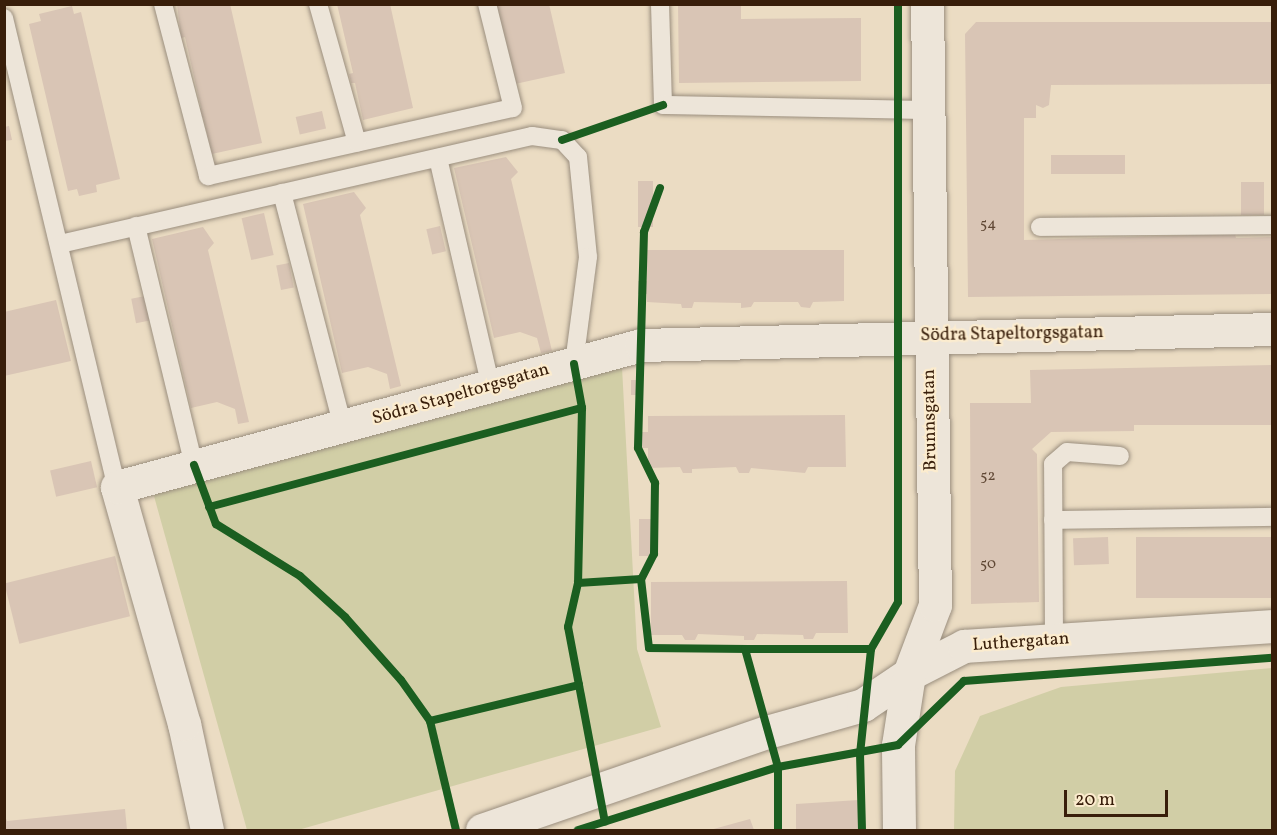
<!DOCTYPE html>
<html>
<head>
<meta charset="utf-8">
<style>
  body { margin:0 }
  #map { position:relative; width:1277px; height:835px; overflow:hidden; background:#ebdcc3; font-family:Vollkorn,serif }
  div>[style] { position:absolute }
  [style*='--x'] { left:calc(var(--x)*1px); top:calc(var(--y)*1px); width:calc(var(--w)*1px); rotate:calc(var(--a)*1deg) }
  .green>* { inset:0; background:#d1cea6 }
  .building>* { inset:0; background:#d9c5b5; transform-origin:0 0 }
  .roads { filter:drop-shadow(0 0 2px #9a8e7e) drop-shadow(0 0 2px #9a8e7e) }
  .lane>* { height:18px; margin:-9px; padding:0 9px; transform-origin:9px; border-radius:9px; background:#ede5d9 }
  .street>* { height:33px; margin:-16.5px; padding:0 16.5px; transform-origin:16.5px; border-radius:16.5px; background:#ede5d9 }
  .cycleway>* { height:8px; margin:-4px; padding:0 4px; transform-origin:4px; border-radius:4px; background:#1b5e20 }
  span { translate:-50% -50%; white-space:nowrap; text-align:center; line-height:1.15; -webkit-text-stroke:4.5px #fcecce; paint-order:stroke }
  .number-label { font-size:15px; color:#604835 }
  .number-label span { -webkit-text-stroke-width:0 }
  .street-label { font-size:18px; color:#381e0a }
  .frame { position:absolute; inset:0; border:6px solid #381e0a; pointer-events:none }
  .scale { position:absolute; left:1064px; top:790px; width:104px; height:27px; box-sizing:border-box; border:3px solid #381e0a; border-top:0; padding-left:8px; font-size:18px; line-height:21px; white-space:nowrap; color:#381e0a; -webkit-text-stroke:4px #fcecce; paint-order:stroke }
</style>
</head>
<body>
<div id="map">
  <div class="green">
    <div style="clip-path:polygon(622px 367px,637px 649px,661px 727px,298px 830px,247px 830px,152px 489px)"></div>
    <div style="clip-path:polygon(1272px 668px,1272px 830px,954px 830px,955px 771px,980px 716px,1061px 687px)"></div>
  </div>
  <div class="building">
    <div style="clip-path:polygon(177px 4px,230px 4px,262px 143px,212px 154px,203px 117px,200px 118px,197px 109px,201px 108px,185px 37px,181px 38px)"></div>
    <div style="clip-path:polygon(337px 4px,390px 4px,413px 108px,363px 120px,355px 83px,351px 83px,349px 74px,353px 73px)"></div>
    <div style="clip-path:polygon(496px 4px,549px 4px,565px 73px,515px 84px)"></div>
    <div style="clip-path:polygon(678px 4px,741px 4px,741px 19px,861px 18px,861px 81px,679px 83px)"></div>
    <div style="clip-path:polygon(72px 6px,74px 14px,81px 12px,120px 179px,96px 185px,97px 192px,79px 196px,77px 189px,68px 191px,29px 24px,41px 21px,39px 14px)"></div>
    <div style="clip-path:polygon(976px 22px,1272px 22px,1272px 84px,1051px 85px,1049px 105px,1043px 108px,1036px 105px,1036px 118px,1024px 118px,1024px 240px,1235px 234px,1236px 238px,1272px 237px,1272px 294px,968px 297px,965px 34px)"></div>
    <div style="left:322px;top:111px;width:18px;height:27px;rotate:77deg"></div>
    <div style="clip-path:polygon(9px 126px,12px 140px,4px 141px,4px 127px)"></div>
    <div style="left:1051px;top:155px;width:74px;height:19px"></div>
    <div style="clip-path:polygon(506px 157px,518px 172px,511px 179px,552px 351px,541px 353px,537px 338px,520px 332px,494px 338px,454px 168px)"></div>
    <div style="left:638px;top:181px;width:15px;height:46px"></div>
    <div style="left:1241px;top:182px;width:23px;height:33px"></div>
    <div style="clip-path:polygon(354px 192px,366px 208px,360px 215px,401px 386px,390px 389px,387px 374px,368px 367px,342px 373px,303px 204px)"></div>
    <div style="left:264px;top:213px;width:43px;height:23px;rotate:77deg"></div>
    <div style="left:440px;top:226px;width:26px;height:14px;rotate:77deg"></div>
    <div style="clip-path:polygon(203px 227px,214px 243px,208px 250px,249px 422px,238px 424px,235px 409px,217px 402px,191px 408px,152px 239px)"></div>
    <div style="clip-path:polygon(647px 250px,844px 250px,844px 301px,813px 302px,810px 308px,801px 307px,798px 302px,754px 302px,751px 307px,741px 308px,741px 303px,694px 302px,692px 308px,682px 308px,681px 304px,647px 302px,647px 294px,638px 294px,638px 281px,647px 281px)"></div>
    <div style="left:289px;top:263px;width:25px;height:13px;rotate:79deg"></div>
    <div style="left:145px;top:296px;width:25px;height:14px;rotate:79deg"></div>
    <div style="clip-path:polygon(56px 300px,71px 361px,4px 376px,4px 312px)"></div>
    <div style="clip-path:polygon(1272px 365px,1272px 425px,1134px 425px,1134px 431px,1051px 432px,1032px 449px,1037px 454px,1039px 602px,971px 604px,970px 403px,1031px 403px,1030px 370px)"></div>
    <div style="left:631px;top:380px;width:7px;height:15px"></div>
    <div style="clip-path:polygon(845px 415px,846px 467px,808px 467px,805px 473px,751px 468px,749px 473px,739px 473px,736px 467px,692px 469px,692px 473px,683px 473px,680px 467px,648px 468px,648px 448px,641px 448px,641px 432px,648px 432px,648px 416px)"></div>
    <div style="left:91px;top:461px;width:27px;height:42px;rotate:77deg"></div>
    <div style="left:639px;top:519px;width:13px;height:37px"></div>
    <div style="left:1108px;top:537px;width:27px;height:35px;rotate:88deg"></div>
    <div style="left:1272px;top:537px;width:61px;height:136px;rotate:90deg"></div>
    <div style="left:115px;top:556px;width:62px;height:114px;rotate:76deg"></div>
    <div style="clip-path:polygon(847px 581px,848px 633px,816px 633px,813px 639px,804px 639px,803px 635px,757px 634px,754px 640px,744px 640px,744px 636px,698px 634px,695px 640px,685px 640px,682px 635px,651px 635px,651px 582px)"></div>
    <div style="clip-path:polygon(859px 800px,860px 830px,796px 830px,796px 804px)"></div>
    <div style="clip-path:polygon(125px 809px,127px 830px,4px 830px,4px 814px,7px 821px)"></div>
    <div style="clip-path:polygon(750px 819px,754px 830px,710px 830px)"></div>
  </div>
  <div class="roads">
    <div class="lane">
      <div style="--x:163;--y:4;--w:178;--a:75.3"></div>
      <div style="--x:208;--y:176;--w:312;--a:-12.6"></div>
      <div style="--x:513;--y:108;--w:107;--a:-104"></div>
      <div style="--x:318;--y:4;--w:144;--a:74.3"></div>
      <div style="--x:660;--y:4;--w:101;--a:88.3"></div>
      <div style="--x:663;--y:105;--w:265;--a:1.1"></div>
      <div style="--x:4;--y:18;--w:482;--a:76.5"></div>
      <div style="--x:438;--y:158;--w:235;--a:77"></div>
      <div style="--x:282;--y:193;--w:243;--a:75.4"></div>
      <div style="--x:136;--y:226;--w:246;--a:76.4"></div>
      <div style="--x:1040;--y:227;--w:232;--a:-0.5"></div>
      <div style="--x:60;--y:244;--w:484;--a:-12.9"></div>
      <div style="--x:532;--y:136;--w:30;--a:8"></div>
      <div style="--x:562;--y:140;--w:23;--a:47"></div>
      <div style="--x:578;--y:157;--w:100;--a:84.3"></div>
      <div style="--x:588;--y:257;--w:108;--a:97.5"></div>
      <div style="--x:1053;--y:520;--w:219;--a:-0.8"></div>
      <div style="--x:1054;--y:640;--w:176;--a:-90.3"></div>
      <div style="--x:1053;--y:464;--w:18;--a:-41"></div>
      <div style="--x:1067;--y:452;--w:53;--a:4.3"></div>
    </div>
    <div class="street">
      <div style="--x:207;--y:830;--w:108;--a:-102.2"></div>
      <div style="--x:184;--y:724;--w:246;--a:-105.8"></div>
      <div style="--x:117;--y:487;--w:543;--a:-15.16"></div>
      <div style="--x:641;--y:345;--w:631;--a:-1.45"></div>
      <div style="--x:482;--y:830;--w:301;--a:-19"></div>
      <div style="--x:767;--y:732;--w:100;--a:-15.7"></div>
      <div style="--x:863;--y:705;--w:55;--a:-34"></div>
      <div style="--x:909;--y:674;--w:62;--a:-27"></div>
      <div style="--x:964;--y:646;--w:309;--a:-3.7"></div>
      <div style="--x:899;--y:830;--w:85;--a:-90.7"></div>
      <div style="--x:898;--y:745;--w:72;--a:-81.2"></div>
      <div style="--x:909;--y:674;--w:74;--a:-69.4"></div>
      <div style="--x:935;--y:605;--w:601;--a:-90.76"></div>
    </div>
  </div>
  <div class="cycleway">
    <div style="--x:562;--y:140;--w:107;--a:-19.1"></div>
    <div style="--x:660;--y:188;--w:47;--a:110"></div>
    <div style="--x:644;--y:232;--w:216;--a:91.6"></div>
    <div style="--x:638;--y:448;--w:39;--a:64"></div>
    <div style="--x:655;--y:483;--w:71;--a:90.8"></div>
    <div style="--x:654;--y:554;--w:28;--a:117"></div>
    <div style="--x:641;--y:579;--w:69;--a:83.4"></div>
    <div style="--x:649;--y:648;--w:96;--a:0.6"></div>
    <div style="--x:745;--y:649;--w:123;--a:74.4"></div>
    <div style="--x:778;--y:767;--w:63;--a:90"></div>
    <div style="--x:574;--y:364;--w:45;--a:79.7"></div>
    <div style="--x:582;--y:408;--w:175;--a:91.3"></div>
    <div style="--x:194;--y:465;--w:63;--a:69.6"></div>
    <div style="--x:216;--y:524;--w:99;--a:31.8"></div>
    <div style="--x:300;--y:576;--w:61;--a:42.3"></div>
    <div style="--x:345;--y:617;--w:84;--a:48.4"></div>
    <div style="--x:401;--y:680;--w:50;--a:54.7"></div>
    <div style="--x:430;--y:721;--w:112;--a:76.6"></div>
    <div style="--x:209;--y:507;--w:386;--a:-14.9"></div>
    <div style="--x:745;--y:649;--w:126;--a:0"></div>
    <div style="--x:579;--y:685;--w:59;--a:-100.7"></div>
    <div style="--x:568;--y:627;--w:45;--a:-77.2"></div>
    <div style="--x:578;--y:583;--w:63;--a:-3.6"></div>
    <div style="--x:430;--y:721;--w:153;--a:-13.6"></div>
    <div style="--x:579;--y:685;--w:139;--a:79.3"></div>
    <div style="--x:578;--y:830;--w:210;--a:-17.5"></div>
    <div style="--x:778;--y:767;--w:122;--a:-10.4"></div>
    <div style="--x:898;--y:745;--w:92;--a:-44.1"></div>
    <div style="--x:964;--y:681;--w:309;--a:-4.3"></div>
    <div style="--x:862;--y:830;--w:76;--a:-91.5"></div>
    <div style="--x:860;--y:754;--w:106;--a:-84"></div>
    <div style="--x:871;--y:649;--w:54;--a:-60.1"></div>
    <div style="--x:898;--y:602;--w:598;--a:-90"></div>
  </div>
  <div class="number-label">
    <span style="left:988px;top:225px">54</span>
    <span style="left:988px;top:477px">52</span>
    <span style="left:988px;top:565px">50</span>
  </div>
  <div class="street-label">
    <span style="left:1012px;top:335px;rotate:-1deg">Södra Stapeltorgsgatan</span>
    <span style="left:461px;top:395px;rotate:-16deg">Södra Stapeltorgsgatan</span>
    <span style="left:931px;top:420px;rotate:-91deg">Brunnsgatan</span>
    <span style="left:1021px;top:643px;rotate:-4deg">Luthergatan</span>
  </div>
  <div class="frame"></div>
  <div class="scale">20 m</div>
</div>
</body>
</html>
